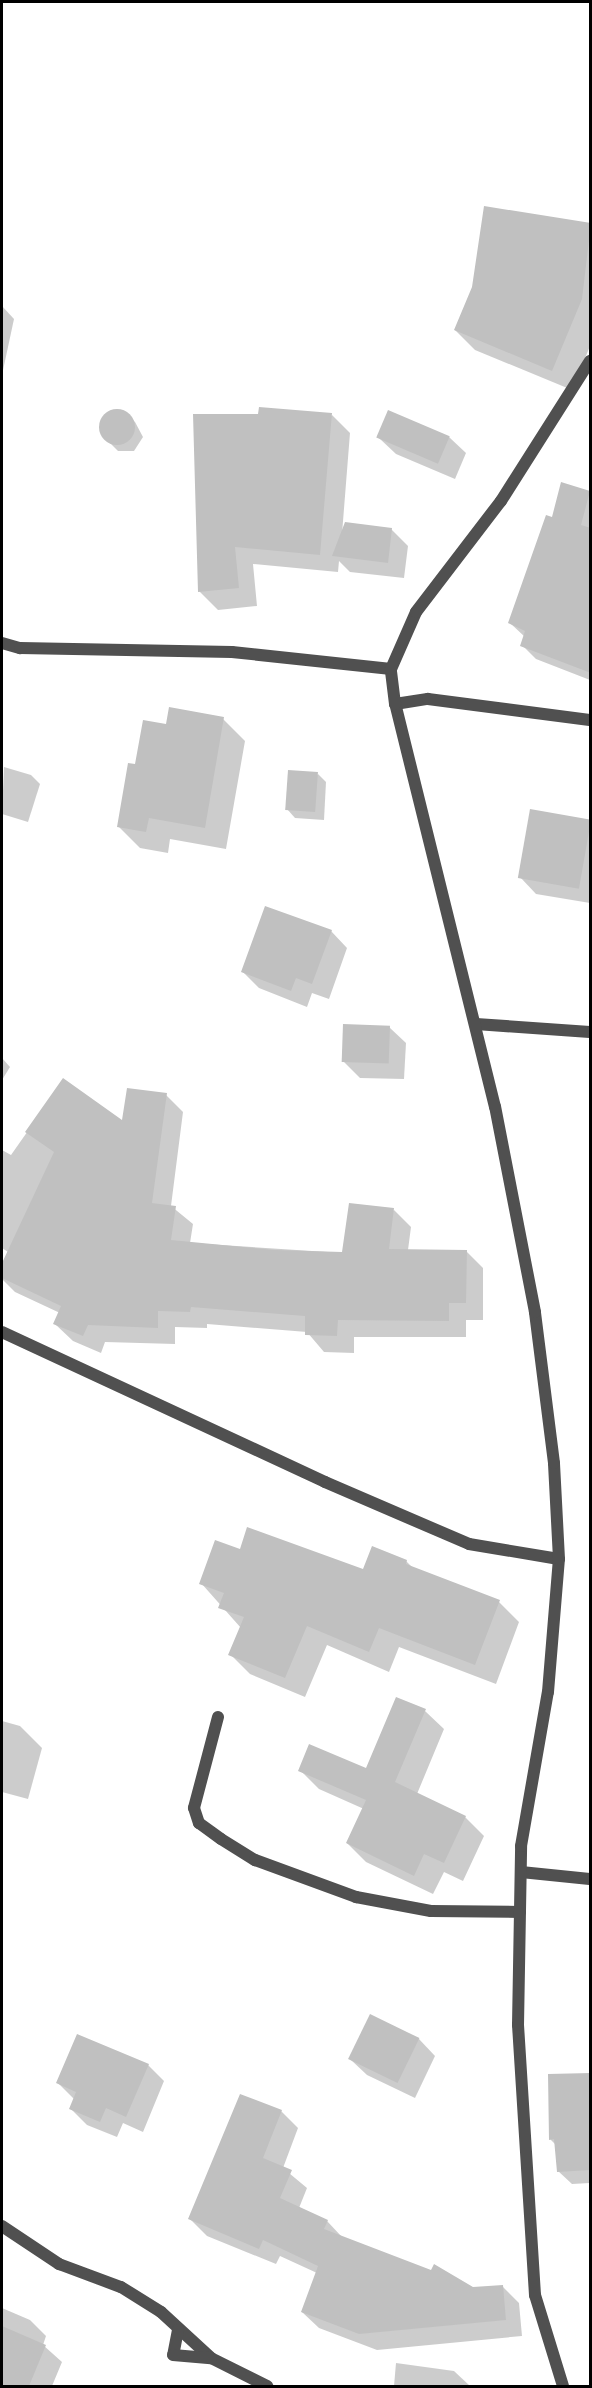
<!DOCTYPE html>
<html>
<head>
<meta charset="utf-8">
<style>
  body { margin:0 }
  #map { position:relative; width:592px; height:2388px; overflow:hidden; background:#fff; font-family:"Archivo Narrow",sans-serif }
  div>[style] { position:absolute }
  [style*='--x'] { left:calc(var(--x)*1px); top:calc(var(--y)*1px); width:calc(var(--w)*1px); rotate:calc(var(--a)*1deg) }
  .shadow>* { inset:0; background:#0003 }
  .building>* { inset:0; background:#c0c0c0; transform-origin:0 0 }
  .round { border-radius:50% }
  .street>* { height:12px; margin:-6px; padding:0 6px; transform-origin:6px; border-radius:6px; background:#505050 }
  span { translate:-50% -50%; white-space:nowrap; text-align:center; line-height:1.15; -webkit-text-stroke:4.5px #fff; paint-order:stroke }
  .frame { position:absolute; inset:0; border:3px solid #000; pointer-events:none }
</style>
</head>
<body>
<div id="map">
  <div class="shadow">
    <div style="clip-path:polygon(590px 224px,590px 346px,572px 390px,475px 350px,455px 330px)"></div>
    <div style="clip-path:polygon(2px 306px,14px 319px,2px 375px)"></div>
    <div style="clip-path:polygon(109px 413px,126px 413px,135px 422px,143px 437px,134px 451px,118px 451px,109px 442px,100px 427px)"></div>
    <div style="clip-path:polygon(332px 415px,350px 433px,342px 534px,391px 529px,408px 546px,404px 578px,350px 572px,339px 561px,338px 572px,253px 564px,257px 606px,218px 610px,199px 591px)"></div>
    <div style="clip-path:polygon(449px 437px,466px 453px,455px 479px,396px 454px,379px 438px)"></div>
    <div style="clip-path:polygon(590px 492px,590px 695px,590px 680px,536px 659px,522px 645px,525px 637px,510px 623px,553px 518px)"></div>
    <div style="clip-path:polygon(223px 719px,245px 741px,226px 849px,170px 839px,168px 853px,140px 848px,118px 826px,136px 765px,167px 726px)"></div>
    <div style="clip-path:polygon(4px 767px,31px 775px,40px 784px,28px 822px,2px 814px)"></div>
    <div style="clip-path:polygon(318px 774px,326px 782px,324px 820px,295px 818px,287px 809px)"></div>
    <div style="clip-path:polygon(590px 821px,590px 903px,536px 894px,520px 877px)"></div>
    <div style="clip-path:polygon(331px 931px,347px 948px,329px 999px,312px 993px,307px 1007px,259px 988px,243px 972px)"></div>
    <div style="clip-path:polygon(389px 1027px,406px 1043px,404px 1079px,360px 1078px,343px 1061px)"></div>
    <div style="clip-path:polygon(2px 1058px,10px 1067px,2px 1080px)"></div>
    <div style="clip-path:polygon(63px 1081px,123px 1122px,166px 1095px,183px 1112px,171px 1206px,193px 1224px,190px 1243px,343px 1253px,394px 1210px,411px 1227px,408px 1250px,466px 1251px,483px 1268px,483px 1320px,466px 1320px,466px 1337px,354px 1337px,354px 1353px,324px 1352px,307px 1332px,207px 1324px,207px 1328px,175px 1327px,175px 1344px,105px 1342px,101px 1353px,73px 1341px,55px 1324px,60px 1313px,15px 1292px,2px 1279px,2px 1266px,8px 1252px,2px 1248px,2px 1150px,11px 1155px)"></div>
    <div style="clip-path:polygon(241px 1551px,363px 1571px,406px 1561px,413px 1568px,499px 1602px,519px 1622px,496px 1684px,399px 1647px,389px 1672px,327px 1645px,305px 1697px,250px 1674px,230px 1654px,241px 1628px,201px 1583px)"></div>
    <div style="clip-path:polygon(425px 1711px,444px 1729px,417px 1794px,465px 1817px,484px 1836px,463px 1881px,444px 1872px,433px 1894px,366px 1862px,347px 1843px,364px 1809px,319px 1789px,300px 1770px,367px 1770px)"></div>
    <div style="clip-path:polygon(2px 1721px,20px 1726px,42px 1748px,28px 1799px,2px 1792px)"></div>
    <div style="clip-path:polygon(419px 2039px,435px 2056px,415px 2098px,367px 2075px,350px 2059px)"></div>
    <div style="clip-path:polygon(148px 2065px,164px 2081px,143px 2132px,123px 2123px,117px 2137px,87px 2125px,71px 2109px,75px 2100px,58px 2083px)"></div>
    <div style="clip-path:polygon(590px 2073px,590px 2183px,572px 2184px,558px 2171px,556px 2145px,550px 2139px)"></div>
    <div style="clip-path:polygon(281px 2111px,298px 2128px,283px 2168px,307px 2188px,299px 2208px,327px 2221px,342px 2237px,473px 2289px,502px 2286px,519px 2303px,522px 2336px,377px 2350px,319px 2328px,302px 2312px,317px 2273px,280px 2256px,276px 2264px,207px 2236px,190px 2219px)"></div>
    <div style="clip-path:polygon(2px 2308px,30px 2320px,46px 2336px,43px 2345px,62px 2362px,52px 2386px,2px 2386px)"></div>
    <div style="clip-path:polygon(396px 2363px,454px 2371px,470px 2386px,394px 2386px)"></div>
  </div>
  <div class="building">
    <div style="clip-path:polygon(484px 206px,591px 223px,582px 299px,552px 371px,454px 330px,472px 287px)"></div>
    <div style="clip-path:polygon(259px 407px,332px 413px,320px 555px,235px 547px,239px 588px,198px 592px,193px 414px,258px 414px)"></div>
    <div class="round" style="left:99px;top:409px;width:36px;height:36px"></div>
    <div style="left:388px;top:410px;width:67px;height:30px;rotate:23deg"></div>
    <div style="clip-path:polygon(561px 482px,590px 491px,581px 525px,591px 528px,591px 673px,520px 646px,525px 631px,508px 623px,546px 515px,552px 517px)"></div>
    <div style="clip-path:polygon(345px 522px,392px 528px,388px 563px,332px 556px)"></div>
    <div style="clip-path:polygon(169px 707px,224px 717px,205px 828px,149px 818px,146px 832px,117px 827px,128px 763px,135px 764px,143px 720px,166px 724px)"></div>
    <div style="left:288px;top:770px;width:30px;height:40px;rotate:4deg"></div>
    <div style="left:530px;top:809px;width:62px;height:70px;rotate:10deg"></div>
    <div style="clip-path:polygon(265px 906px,332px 930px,312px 984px,296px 978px,291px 991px,241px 972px)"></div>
    <div style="left:343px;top:1024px;width:47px;height:38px;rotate:2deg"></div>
    <div style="clip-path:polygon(63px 1078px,122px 1120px,127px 1088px,167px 1093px,152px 1203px,176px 1206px,171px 1240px,275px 1250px,342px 1252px,349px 1203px,394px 1208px,389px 1249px,467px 1250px,466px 1303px,449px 1303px,449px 1321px,338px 1320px,337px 1336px,305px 1335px,305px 1316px,191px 1307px,190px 1312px,158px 1311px,158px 1328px,88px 1325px,83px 1336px,53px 1324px,61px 1306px,2px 1278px,2px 1263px,54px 1152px,25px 1132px)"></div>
    <div style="clip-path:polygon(247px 1527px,363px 1569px,372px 1546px,407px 1560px,406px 1564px,500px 1600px,475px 1665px,379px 1628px,369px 1652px,307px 1626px,285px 1678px,228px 1655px,244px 1617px,218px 1608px,224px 1593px,199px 1584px,215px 1540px,240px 1549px)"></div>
    <div style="clip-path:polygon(396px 1697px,426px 1709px,395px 1782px,466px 1816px,444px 1863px,424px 1854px,414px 1876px,346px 1843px,366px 1800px,298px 1771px,309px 1744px,366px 1768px)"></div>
    <div style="left:370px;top:2014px;width:55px;height:50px;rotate:26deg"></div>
    <div style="clip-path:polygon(77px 2034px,149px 2064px,126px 2117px,106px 2108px,100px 2122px,69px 2109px,76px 2092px,56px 2083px)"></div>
    <div style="clip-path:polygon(591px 2073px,591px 2170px,557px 2172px,554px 2139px,549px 2140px,548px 2074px)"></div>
    <div style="clip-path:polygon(240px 2094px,282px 2110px,263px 2158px,292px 2170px,280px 2198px,328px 2220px,324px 2229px,431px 2270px,434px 2264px,473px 2287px,503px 2285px,506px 2320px,359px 2334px,301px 2312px,318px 2266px,263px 2240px,259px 2249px,188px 2219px)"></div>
    <div style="clip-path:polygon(2px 2326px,46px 2345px,29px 2386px,2px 2386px)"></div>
  </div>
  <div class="street">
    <div style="--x:2;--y:643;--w:19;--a:16"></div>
    <div style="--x:20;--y:648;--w:212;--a:1.1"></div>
    <div style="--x:232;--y:652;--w:160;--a:6.1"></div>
    <div style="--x:395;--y:704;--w:33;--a:-9"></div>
    <div style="--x:428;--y:699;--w:163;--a:7.4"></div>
    <div style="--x:476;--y:1024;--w:114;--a:4"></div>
    <div style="--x:2;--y:1332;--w:356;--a:24.9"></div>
    <div style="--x:325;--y:1482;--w:157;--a:23.3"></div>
    <div style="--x:469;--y:1544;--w:91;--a:9.5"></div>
    <div style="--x:218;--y:1717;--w:94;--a:104.8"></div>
    <div style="--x:194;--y:1808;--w:16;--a:72"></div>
    <div style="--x:199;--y:1823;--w:27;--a:36"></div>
    <div style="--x:221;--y:1839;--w:40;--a:32"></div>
    <div style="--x:255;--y:1860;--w:108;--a:20.1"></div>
    <div style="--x:356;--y:1897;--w:76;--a:10.6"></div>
    <div style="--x:431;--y:1911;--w:89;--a:0.6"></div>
    <div style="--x:521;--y:1872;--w:69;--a:5.8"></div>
    <div style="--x:2;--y:2226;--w:69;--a:33.7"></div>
    <div style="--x:59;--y:2264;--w:66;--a:20.4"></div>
    <div style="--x:121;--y:2287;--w:47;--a:32"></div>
    <div style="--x:161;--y:2312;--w:68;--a:42.6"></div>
    <div style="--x:211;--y:2358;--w:63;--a:26.6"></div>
    <div style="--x:178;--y:2330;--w:25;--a:101"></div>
    <div style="--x:173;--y:2355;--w:38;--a:5"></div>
    <div style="--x:563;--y:2386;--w:95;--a:-107.1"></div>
    <div style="--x:535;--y:2295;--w:271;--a:-93.6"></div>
    <div style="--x:518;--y:2025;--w:179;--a:-89"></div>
    <div style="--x:521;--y:1846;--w:156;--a:-80.1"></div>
    <div style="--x:548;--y:1692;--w:133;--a:-85.3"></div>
    <div style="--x:559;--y:1559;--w:96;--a:-93"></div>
    <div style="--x:554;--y:1463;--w:152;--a:-97.2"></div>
    <div style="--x:535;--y:1312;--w:209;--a:-101"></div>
    <div style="--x:495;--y:1107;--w:415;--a:-103.9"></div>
    <div style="--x:395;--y:704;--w:35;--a:-97"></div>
    <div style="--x:391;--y:669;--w:62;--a:-66.3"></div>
    <div style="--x:416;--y:612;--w:140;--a:-52.6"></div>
    <div style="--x:501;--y:501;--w:166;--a:-57.6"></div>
  </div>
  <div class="frame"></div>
</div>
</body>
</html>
